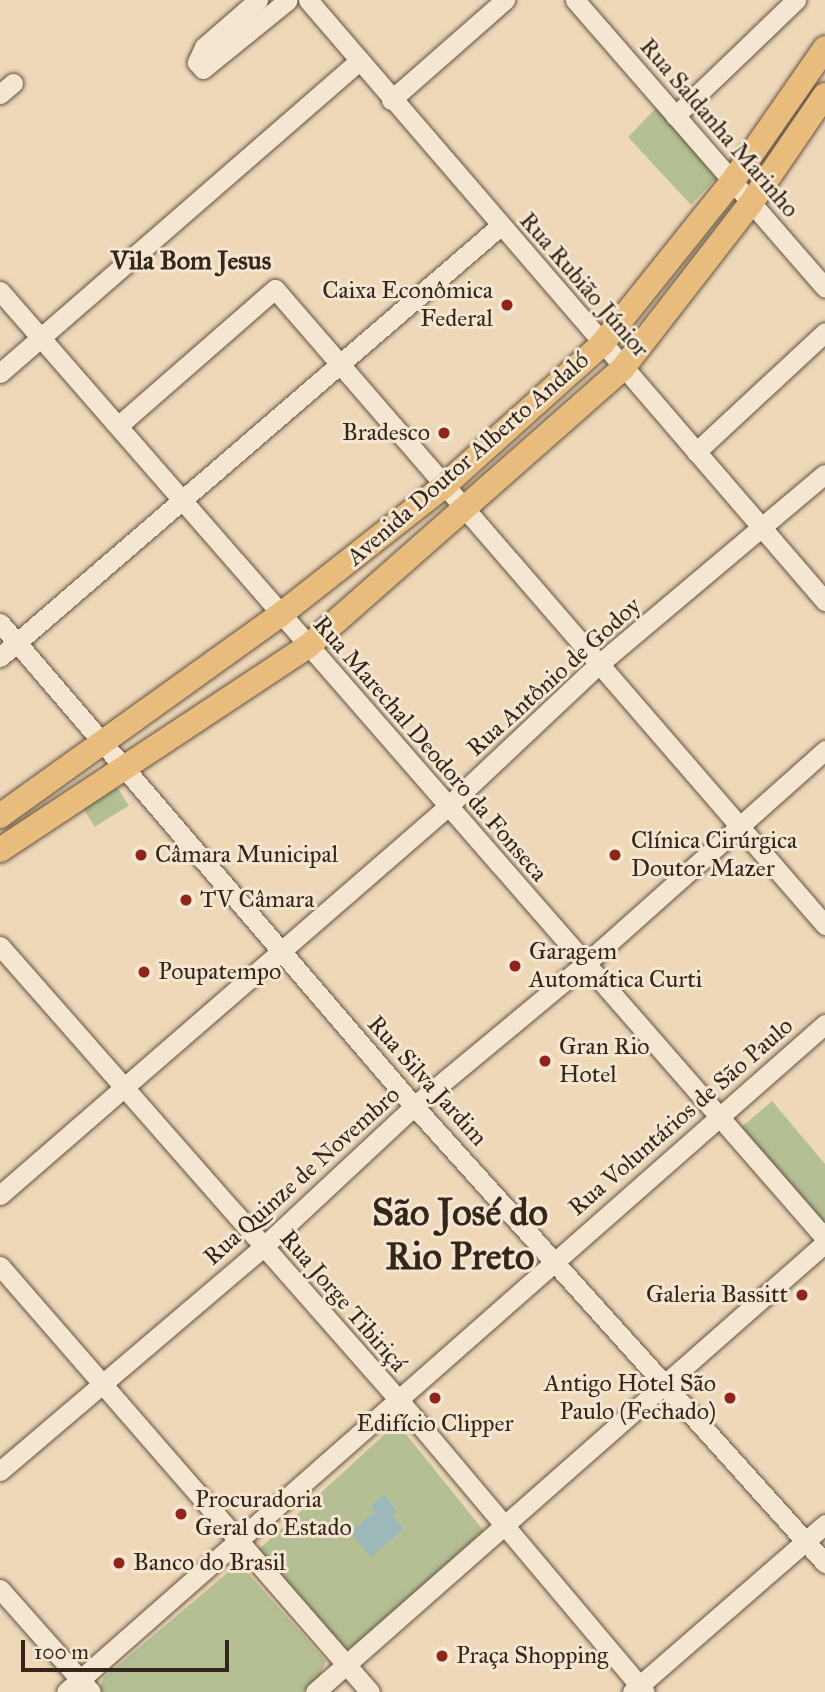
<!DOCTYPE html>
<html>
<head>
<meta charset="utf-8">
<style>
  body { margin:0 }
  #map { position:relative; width:825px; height:1692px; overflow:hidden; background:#eed8b8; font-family:"IM FELL Great Primer",serif }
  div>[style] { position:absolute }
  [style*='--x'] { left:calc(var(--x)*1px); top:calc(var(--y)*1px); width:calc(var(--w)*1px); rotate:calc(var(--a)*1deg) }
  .green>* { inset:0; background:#b4c093; transform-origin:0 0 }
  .water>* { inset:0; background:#9db8b9 }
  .roads { filter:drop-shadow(0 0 2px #635242) drop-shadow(0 0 2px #635242) }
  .minor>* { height:19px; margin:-9.5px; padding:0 9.5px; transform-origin:9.5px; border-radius:9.5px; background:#f4e6d1 }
  .major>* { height:24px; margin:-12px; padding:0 12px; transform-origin:12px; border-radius:12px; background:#e7bc7c }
  .dots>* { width:19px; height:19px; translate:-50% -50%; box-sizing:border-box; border:4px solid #f4e6d1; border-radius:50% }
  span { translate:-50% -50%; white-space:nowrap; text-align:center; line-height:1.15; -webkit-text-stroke:6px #f4e6d1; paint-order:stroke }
  .street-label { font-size:24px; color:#35261b }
  .poi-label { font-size:24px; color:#35261b }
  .right { translate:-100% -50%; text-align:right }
  .left { translate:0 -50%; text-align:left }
  .neighbourhood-label { font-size:26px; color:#35261b; font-weight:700 }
  .town-label { font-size:38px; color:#35261b; font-weight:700 }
  .scale { position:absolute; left:21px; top:1640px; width:208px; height:32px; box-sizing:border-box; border:4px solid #35261b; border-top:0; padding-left:9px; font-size:21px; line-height:24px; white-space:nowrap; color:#35261b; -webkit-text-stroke:5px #f4e6d1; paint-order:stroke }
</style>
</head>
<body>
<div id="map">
  <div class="green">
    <div style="clip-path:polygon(660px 104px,719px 175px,691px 205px,628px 137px)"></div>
    <div style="left:117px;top:787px;width:22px;height:40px;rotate:58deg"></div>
    <div style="clip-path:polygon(772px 1101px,825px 1164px,825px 1221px,820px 1225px,738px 1130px)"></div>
    <div style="clip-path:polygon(397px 1423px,484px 1531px,353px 1647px,343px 1648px,257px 1551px)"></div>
    <div style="clip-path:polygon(239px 1563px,326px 1661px,320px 1676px,303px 1692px,99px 1692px,103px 1678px)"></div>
  </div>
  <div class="water">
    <div style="clip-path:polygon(384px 1495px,397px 1511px,393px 1516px,403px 1529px,371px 1557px,350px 1532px,375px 1512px,371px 1506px)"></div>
  </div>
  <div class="roads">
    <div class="minor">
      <div style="--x:258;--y:0;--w:72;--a:139"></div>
      <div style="--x:204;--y:47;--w:17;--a:115"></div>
      <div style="--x:197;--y:62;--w:9;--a:49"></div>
      <div style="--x:203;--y:69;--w:109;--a:-39.1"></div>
      <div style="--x:308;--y:0;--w:793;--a:49.3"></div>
      <div style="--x:575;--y:0;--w:381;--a:49"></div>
      <div style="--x:0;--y:94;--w:17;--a:-40"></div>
      <div style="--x:391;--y:100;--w:152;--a:-41.3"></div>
      <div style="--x:675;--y:116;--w:168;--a:-43.8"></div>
      <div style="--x:0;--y:291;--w:1256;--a:48.94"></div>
      <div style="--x:0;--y:373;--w:474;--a:-41"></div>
      <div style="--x:119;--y:425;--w:207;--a:-41.1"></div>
      <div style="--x:275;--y:289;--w:841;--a:49.15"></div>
      <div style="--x:696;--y:452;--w:176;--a:-42.9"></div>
      <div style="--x:0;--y:623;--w:636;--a:49.4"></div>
      <div style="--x:414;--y:1106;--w:615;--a:48.03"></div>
      <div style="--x:0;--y:657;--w:660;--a:-40.76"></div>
      <div style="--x:0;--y:946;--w:603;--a:48.7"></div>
      <div style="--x:398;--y:1399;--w:383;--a:49.9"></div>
      <div style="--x:0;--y:1195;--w:590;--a:-40.95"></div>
      <div style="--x:446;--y:808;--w:210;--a:-43.3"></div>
      <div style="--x:599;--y:664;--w:295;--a:-40.1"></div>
      <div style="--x:0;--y:1266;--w:564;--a:49.02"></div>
      <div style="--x:0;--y:1471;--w:345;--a:-40.4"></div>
      <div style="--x:263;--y:1247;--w:207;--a:-43"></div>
      <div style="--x:414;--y:1106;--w:222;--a:-39.7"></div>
      <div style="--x:585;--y:964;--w:322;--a:-41.7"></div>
      <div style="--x:0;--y:1589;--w:137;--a:48.5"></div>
      <div style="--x:66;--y:1692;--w:1011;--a:-41.35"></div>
      <div style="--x:315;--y:1692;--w:679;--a:-41.36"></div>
      <div style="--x:632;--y:1692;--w:256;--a:-41"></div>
    </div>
    <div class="major">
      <div style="--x:0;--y:816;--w:345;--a:-35.7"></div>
      <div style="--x:280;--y:615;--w:210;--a:-38.2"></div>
      <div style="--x:445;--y:485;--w:211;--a:-41.9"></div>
      <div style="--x:602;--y:344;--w:208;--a:-51.3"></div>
      <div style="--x:732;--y:182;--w:163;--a:-55.2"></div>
      <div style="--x:0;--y:850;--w:369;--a:-33.5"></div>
      <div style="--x:308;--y:646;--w:420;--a:-41.4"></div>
      <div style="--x:623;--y:368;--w:209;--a:-52.2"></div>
      <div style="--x:751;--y:203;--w:131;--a:-55.6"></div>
    </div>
  </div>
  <div class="dots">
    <div style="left:507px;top:305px;background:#8f2418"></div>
    <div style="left:444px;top:433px;background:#8f2418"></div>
    <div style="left:141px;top:855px;background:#8f2418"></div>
    <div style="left:615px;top:855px;background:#8f2418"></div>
    <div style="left:186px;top:900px;background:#8f2418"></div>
    <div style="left:515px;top:966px;background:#8f2418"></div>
    <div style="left:144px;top:972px;background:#8f2418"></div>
    <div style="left:545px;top:1061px;background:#8f2418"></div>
    <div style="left:802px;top:1295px;background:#8f2418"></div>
    <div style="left:435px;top:1398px;background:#8f2418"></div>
    <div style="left:730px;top:1398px;background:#8f2418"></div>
    <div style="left:181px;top:1514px;background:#8f2418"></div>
    <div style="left:119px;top:1563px;background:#8f2418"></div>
    <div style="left:442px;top:1656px;background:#8f2418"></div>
  </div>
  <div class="street-label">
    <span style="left:719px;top:128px;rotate:49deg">Rua Saldanha Marinho</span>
    <span style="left:584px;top:285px;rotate:49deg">Rua Rubião Júnior</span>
    <span style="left:468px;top:459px;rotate:-41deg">Avenida Doutor Alberto Andaló</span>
    <span style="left:554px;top:677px;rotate:-42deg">Rua Antônio de Godoy</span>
    <span style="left:430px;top:749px;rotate:49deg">Rua Marechal Deodoro da Fonseca</span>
    <span style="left:427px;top:1081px;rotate:48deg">Rua Silva Jardim</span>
    <span style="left:681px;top:1117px;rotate:-41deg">Rua Voluntários de São Paulo</span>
    <span style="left:302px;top:1176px;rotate:-42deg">Rua Quinze de Novembro</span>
    <span style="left:343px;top:1301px;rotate:49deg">Rua Jorge Tibiriçá</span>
  </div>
  <div class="poi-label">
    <span class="right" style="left:493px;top:305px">Caixa Econômica<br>Federal</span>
    <span class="right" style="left:430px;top:433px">Bradesco</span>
    <span class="left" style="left:631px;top:855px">Clínica Cirúrgica<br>Doutor Mazer</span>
    <span class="left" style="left:155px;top:855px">Câmara Municipal</span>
    <span class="left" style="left:200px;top:900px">TV Câmara</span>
    <span class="left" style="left:529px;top:966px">Garagem<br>Automática Curti</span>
    <span class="left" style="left:158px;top:972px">Poupatempo</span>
    <span class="left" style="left:559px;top:1061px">Gran Rio<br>Hotel</span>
    <span class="right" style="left:788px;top:1295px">Galeria Bassitt</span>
    <span class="right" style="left:716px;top:1398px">Antigo Hotel São<br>Paulo (Fechado)</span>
    <span style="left:435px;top:1424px">Edifício Clipper</span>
    <span class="left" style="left:195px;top:1514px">Procuradoria<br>Geral do Estado</span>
    <span class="left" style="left:133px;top:1563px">Banco do Brasil</span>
    <span class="left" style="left:456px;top:1656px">Praça Shopping</span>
  </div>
  <div class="neighbourhood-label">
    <span style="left:191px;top:261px">Vila Bom Jesus</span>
  </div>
  <div class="town-label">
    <span style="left:460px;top:1235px">São José do<br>Rio Preto</span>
  </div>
  <div class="scale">100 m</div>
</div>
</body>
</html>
